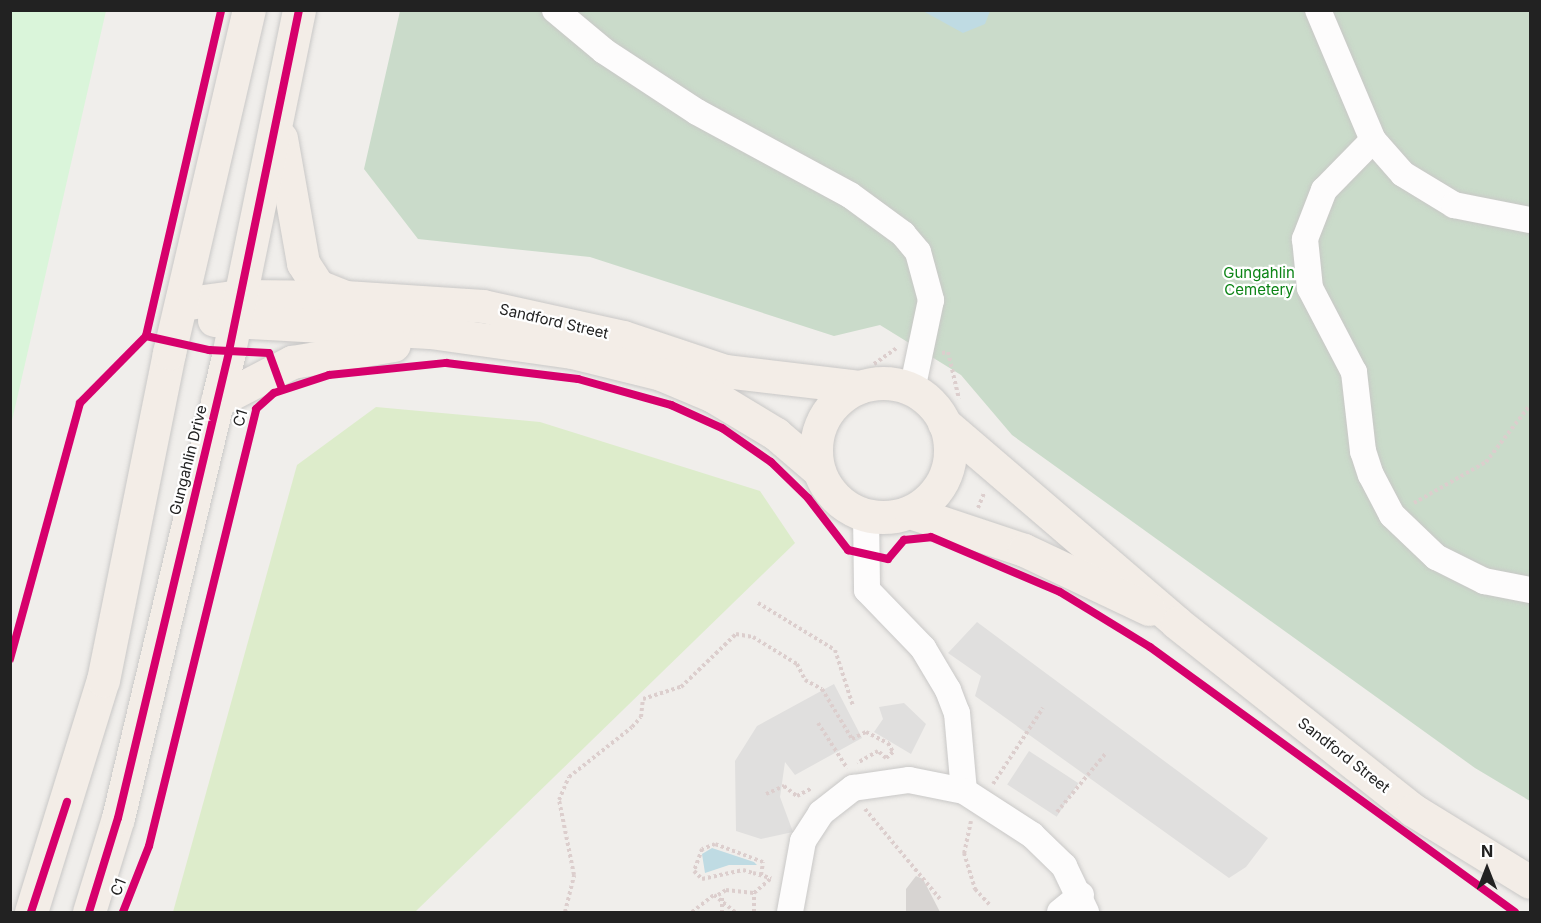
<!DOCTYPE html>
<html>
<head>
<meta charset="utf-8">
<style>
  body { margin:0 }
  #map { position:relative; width:1541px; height:923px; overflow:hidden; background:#f0eeeb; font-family:Inter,sans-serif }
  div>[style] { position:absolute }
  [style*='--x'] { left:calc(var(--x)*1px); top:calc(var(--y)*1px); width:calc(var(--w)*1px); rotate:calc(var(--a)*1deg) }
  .grass>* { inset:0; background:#ddeccb }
  .cemetery>* { inset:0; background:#cadbca }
  .park>* { inset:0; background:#daf5da }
  .parking>* { inset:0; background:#e0dfde; transform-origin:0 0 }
  .water>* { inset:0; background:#bfdbe3 }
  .building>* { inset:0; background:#d7d4d2 }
  .path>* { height:4px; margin-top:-2px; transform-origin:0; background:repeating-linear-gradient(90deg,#dccecd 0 3px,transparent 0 6px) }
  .roads { filter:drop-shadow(0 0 2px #c9c8c7) drop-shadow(0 0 2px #c9c8c7) }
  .minor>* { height:26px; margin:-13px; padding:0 13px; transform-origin:13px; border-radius:13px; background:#fdfcfc }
  .major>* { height:33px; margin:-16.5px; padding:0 16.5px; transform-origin:16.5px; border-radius:16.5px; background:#f3ede7 }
  .major>.ring { margin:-16.5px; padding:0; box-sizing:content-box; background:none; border:33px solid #f3ede7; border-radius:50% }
  .cycleway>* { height:8px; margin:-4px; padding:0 4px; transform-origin:4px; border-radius:4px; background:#d6006c }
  span { translate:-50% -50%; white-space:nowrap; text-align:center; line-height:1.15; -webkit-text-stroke:4.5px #fff; paint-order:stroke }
  .park-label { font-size:15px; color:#0c8416 }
  .street-label { font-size:15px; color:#222 }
  .frame { position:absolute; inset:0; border:12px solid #222; pointer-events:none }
  .north { position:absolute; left:1457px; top:839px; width:60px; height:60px; -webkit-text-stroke:4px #fff; paint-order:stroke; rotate:0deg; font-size:16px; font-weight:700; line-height:24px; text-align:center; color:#222 }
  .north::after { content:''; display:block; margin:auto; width:21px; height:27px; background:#222; clip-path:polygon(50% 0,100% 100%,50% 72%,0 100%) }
</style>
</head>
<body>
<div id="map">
  <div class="grass">
    <div style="clip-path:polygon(376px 407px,540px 422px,760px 491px,795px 543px,415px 912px,173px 912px,297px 465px)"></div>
  </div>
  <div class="cemetery">
    <div style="clip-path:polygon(400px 11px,1530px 11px,1530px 801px,1475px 768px,1012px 435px,961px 375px,880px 325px,834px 336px,590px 257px,418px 239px,364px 169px)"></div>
  </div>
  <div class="park">
    <div style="clip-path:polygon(11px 10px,106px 11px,11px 425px,10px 11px)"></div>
  </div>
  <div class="parking">
    <div style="clip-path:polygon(977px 622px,1268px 838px,1246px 867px,1229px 878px,975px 696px,981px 676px,948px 653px)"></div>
    <div style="clip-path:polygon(834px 684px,862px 738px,795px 775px,785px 762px,780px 797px,793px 832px,761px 839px,736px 831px,735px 761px,757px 726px)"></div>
    <div style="clip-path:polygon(904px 703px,926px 724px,911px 754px,874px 732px,883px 719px,879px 707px)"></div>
    <div style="left:1029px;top:751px;width:59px;height:40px;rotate:33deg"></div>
  </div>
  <div class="water">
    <div style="clip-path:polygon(923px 11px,990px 11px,985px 24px,963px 33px)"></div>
    <div style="clip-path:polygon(712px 848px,754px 862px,757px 865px,729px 865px,705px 873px,702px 854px)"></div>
  </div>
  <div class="building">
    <div style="clip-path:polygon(916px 876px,923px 879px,940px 912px,906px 912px,906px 889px)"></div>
  </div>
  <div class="path">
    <div style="--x:942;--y:353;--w:6;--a:-9"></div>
    <div style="--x:948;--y:352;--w:48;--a:76.8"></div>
    <div style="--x:874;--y:364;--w:28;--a:-35"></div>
    <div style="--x:1414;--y:503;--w:83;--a:-29.7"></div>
    <div style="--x:1486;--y:462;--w:72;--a:-52.3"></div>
    <div style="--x:978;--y:508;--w:16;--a:-68"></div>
    <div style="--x:758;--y:603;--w:90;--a:31.4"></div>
    <div style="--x:835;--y:650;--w:59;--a:72.2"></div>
    <div style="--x:818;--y:723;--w:54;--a:57.2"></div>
    <div style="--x:993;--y:784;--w:91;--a:-56.7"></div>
    <div style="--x:766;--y:794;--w:20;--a:-24"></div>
    <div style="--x:784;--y:786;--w:16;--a:38"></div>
    <div style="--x:797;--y:796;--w:17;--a:-28"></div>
    <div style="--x:865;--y:809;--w:117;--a:50.2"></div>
    <div style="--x:1057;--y:812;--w:77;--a:-50.3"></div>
    <div style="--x:971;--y:821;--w:33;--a:102"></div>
    <div style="--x:964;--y:853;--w:38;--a:73"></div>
    <div style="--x:975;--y:889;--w:21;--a:47"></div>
    <div style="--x:761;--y:875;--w:13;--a:-81"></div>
    <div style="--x:763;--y:862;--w:51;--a:-159.4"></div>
    <div style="--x:715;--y:844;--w:14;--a:159"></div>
    <div style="--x:702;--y:849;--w:23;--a:110"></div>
    <div style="--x:694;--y:871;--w:11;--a:45"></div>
    <div style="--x:702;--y:879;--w:42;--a:-12.4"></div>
    <div style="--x:743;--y:870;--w:10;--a:17"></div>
    <div style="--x:753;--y:873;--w:19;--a:16"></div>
    <div style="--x:718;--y:895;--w:9;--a:-32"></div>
    <div style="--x:726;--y:890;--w:28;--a:6"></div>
    <div style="--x:722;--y:898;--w:14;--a:90"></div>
    <div style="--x:565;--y:912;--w:38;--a:-76"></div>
    <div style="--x:574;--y:875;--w:76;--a:-101.3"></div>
    <div style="--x:559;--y:800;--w:25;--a:-67"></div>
    <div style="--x:569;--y:777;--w:80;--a:-38.4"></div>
    <div style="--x:632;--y:727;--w:13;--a:-48"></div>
    <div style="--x:641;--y:717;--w:18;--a:-84"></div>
    <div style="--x:643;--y:699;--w:40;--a:-18"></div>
    <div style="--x:681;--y:687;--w:76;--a:-43.9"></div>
    <div style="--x:736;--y:634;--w:17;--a:10"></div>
    <div style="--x:753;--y:637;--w:52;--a:31.5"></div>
    <div style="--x:797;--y:664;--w:18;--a:63"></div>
    <div style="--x:805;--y:680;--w:19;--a:28"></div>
    <div style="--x:822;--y:689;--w:58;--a:59"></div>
    <div style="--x:852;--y:739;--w:16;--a:-27"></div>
    <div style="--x:866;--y:732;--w:25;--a:27"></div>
    <div style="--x:888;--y:743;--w:10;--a:61"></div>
    <div style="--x:893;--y:752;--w:9;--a:139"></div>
    <div style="--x:886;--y:758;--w:11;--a:-139"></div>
    <div style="--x:878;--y:751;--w:24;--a:150"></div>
    <div style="--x:692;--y:912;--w:28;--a:-38"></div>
    <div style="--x:714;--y:895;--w:27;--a:39"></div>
    <div style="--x:754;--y:912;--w:19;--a:-90"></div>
    <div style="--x:754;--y:893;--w:23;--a:-41"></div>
  </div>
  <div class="roads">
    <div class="minor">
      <div style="--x:555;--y:10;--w:64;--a:39.9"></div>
      <div style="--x:604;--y:51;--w:111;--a:33.3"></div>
      <div style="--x:697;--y:112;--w:174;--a:28.5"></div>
      <div style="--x:850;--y:195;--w:66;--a:36.3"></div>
      <div style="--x:903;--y:234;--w:23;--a:50"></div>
      <div style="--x:918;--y:252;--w:50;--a:74.8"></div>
      <div style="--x:931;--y:300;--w:92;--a:101.9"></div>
      <div style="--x:1318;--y:10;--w:141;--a:67.1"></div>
      <div style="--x:1373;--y:140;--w:45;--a:48.6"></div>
      <div style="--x:1403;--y:174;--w:60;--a:31.3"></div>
      <div style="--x:1454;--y:205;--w:77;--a:11.2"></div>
      <div style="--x:1373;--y:140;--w:70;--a:134.4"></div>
      <div style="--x:1324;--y:190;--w:53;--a:111.2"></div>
      <div style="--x:1305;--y:239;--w:49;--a:84.2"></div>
      <div style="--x:1310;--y:288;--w:95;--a:62.4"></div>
      <div style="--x:1354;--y:372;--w:80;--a:83.5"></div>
      <div style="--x:1363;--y:451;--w:25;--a:72"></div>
      <div style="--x:1371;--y:475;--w:45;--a:62.3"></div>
      <div style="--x:1392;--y:515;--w:61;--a:43.7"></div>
      <div style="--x:1436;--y:557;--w:54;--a:26.6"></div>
      <div style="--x:1484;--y:581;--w:47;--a:11.1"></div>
      <div style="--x:866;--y:515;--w:75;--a:89.2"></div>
      <div style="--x:867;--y:590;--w:81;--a:46"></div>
      <div style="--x:923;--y:648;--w:49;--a:59.2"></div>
      <div style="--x:948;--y:690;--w:25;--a:69"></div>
      <div style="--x:957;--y:713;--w:78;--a:84.9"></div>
      <div style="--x:790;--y:912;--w:72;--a:-79.6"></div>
      <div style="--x:803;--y:841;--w:33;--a:-57"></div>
      <div style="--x:821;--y:813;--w:41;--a:-38"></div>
      <div style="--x:853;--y:788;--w:57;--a:-8.1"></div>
      <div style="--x:909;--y:780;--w:56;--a:11.3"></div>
      <div style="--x:964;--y:791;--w:81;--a:32.9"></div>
      <div style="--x:1032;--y:835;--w:45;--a:44.1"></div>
      <div style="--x:1064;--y:866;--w:51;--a:64.4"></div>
      <div style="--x:1060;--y:912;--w:27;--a:-39"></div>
    </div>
    <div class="major">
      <div style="--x:281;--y:138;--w:127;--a:80"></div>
      <div style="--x:303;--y:263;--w:27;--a:57"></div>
      <div style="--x:318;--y:286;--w:29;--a:22"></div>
      <div style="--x:181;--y:304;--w:61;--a:-7.6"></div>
      <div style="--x:241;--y:296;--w:104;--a:0.6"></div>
      <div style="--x:345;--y:297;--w:138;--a:3.7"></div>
      <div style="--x:483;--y:306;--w:143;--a:12.5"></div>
      <div style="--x:623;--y:337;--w:108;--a:18.4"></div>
      <div style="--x:725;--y:371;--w:135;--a:6.8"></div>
      <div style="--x:214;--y:320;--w:216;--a:3.2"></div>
      <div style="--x:430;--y:332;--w:143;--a:8"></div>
      <div style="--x:572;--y:352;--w:92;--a:13.9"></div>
      <div style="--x:661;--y:374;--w:56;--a:22.9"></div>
      <div style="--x:713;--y:396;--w:74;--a:31.1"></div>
      <div style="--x:776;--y:434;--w:55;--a:40.6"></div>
      <div class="ring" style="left:816px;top:383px;width:101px;height:101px"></div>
      <div style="--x:217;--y:401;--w:85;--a:-27.5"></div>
      <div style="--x:292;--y:362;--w:103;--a:-9.5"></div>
      <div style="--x:944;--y:423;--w:307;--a:40.6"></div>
      <div style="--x:1177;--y:623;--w:301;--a:38.4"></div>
      <div style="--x:1413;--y:810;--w:137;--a:31.6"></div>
      <div style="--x:910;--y:512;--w:120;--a:18.4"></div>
      <div style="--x:1024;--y:550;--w:138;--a:25.3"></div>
      <div style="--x:31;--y:912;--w:243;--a:-72.8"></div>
      <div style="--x:103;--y:680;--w:334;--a:-78.6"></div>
      <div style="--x:169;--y:353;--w:352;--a:-76.9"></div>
      <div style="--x:89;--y:912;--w:98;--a:-72.9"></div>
      <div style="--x:118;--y:818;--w:480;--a:-76.6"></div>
      <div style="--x:229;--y:351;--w:348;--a:-78.4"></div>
    </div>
  </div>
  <div class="cycleway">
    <div style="--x:146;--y:336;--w:335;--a:-77"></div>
    <div style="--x:146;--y:336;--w:65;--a:12.5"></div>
    <div style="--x:209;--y:350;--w:60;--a:2.9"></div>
    <div style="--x:269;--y:353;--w:38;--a:70"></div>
    <div style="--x:10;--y:659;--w:265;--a:-74.7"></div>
    <div style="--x:80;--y:403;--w:94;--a:-45.4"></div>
    <div style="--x:31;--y:912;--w:116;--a:-71.9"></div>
    <div style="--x:89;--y:912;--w:98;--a:-72.9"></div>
    <div style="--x:118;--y:818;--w:480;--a:-76.6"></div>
    <div style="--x:229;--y:351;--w:348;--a:-78.4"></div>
    <div style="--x:123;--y:912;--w:71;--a:-68.5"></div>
    <div style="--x:149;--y:846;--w:450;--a:-76.2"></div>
    <div style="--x:256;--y:409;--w:24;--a:-42"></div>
    <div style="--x:274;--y:393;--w:58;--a:-18.1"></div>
    <div style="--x:329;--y:375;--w:118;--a:-5.9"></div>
    <div style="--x:446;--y:363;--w:133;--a:6.9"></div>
    <div style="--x:578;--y:379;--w:97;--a:15.6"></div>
    <div style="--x:671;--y:405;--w:56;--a:24.3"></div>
    <div style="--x:722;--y:428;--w:60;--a:34.8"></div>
    <div style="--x:771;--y:462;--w:52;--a:44.2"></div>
    <div style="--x:808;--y:498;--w:66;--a:52.4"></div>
    <div style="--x:848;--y:550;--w:41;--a:12.7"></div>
    <div style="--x:888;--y:559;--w:25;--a:-50"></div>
    <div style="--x:904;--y:540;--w:27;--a:-6"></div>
    <div style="--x:931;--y:537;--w:140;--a:23.1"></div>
    <div style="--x:1060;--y:592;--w:105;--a:31.4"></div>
    <div style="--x:1150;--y:647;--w:451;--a:36"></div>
  </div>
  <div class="park-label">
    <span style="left:1259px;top:281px">Gungahlin<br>Cemetery</span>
  </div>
  <div class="street-label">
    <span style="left:554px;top:321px;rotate:13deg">Sandford Street</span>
    <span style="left:240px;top:418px;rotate:-73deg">C1</span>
    <span style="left:188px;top:460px;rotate:-76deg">Gungahlin Drive</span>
    <span style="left:1344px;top:755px;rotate:38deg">Sandford Street</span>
    <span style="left:118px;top:887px;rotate:-68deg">C1</span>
  </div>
  <div class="frame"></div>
  <div class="north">N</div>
</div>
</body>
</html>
